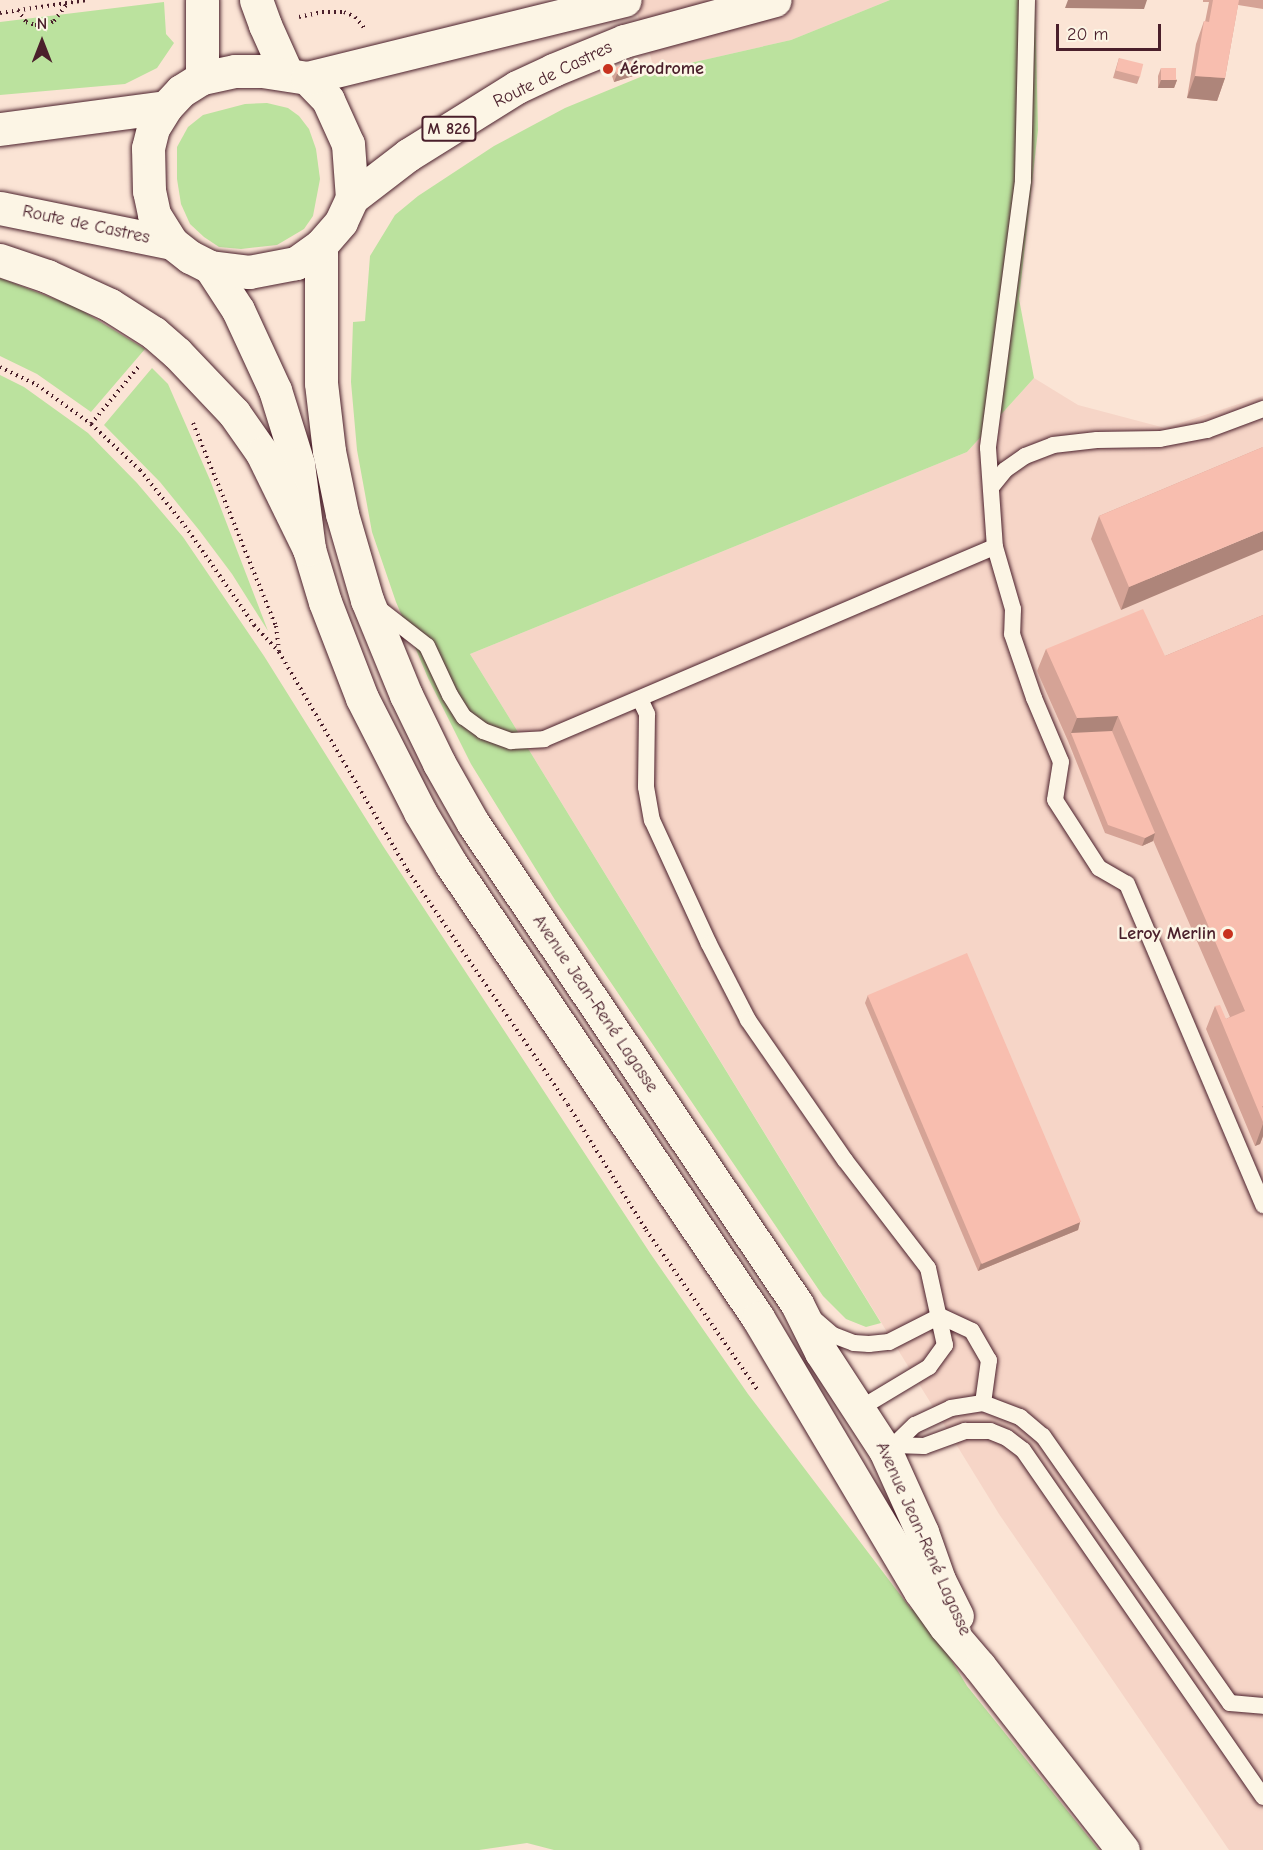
<!DOCTYPE html>
<html>
<head>
<meta charset="utf-8">
<style>
  body { margin:0 }
  #map { position:relative; width:1263px; height:1850px; overflow:hidden; background:#fbe4d5; font-family:"Comic Neue",sans-serif }
  div>[style] { position:absolute }
  [style*='--x'] { left:calc(var(--x)*1px); top:calc(var(--y)*1px); width:calc(var(--w)*1px); rotate:calc(var(--a)*1deg) }
  .built>* { inset:0; background:#f6d5c7 }
  .green>* { inset:0; background:#bbe29e }
  .path>* { height:4px; margin-top:-2px; transform-origin:0; background:repeating-linear-gradient(90deg,#4a1f2b 0 1.5px,transparent 0 6px) }
  .roads { filter:drop-shadow(0 0 2px #4a1f2b) drop-shadow(0 0 2px #4a1f2b) }
  .lane>* { height:16px; margin:-8px; padding:0 8px; transform-origin:8px; border-radius:8px; background:#fcf5e5 }
  .street>* { height:33px; margin:-16.5px; padding:0 16.5px; transform-origin:16.5px; border-radius:16.5px; background:#fcf5e5 }
  .secondary>* { height:33px; margin:-16.5px; padding:0 16.5px; transform-origin:16.5px; border-radius:16.5px; background:#fcf5e5 }
  .primary>* { height:33px; margin:-16.5px; padding:0 16.5px; transform-origin:16.5px; border-radius:16.5px; background:#fcf5e5 }
  .wall>* { inset:0; background:#d5a396 }
  .shaded-wall>* { inset:0; background:#ae857a }
  .building>* { inset:0; background:#f8beaf; transform-origin:0 0 }
  .dots>* { width:16px; height:16px; translate:-50% -50%; box-sizing:border-box; border:3px solid #fcf5e5; border-radius:50% }
  span { translate:-50% -50%; white-space:nowrap; text-align:center; line-height:1.15; -webkit-text-stroke:5px #fcf5e5; paint-order:stroke }
  .shield-label span { padding:2px 4px; background:#fcf5e5; border:2px solid; border-radius:4px; -webkit-text-stroke-width:0 }
  .shield-label { font-size:16px; color:#4a1f2b; font-weight:700 }
  .poi-label { font-size:18px; color:#4a1f2b; font-weight:700 }
  .left { translate:0 -50%; text-align:left }
  .right { translate:-100% -50%; text-align:right }
  .street-label { font-size:18px; color:#4a1f2b }
  .north { position:absolute; left:12px; top:12px; width:60px; height:60px; -webkit-text-stroke:4px #fcf5e5; paint-order:stroke; rotate:0deg; font-size:16px; font-weight:700; line-height:24px; text-align:center; color:#4a1f2b }
  .north::after { content:''; display:block; margin:auto; width:21px; height:27px; background:#4a1f2b; clip-path:polygon(50% 0,100% 100%,50% 72%,0 100%) }
  .scale { position:absolute; left:1056px; top:24px; width:105px; height:27px; box-sizing:border-box; border:3px solid #4a1f2b; border-top:0; padding-left:8px; font-size:18px; line-height:21px; white-space:nowrap; color:#4a1f2b; -webkit-text-stroke:4px #fcf5e5; paint-order:stroke }
</style>
</head>
<body>
<div id="map">
  <div class="built">
    <div style="clip-path:polygon(633px 0,890px 0,791px 40px,655px 71px)"></div>
    <div style="clip-path:polygon(1034px 378px,1078px 405px,1165px 428px,1263px 396px,1263px 1850px,1229px 1850px,999px 1514px,470px 654px,967px 452px)"></div>
  </div>
  <div class="green">
    <div style="clip-path:polygon(890px 0,1035px 0,1038px 130px,1019px 299px,1034px 378px,967px 452px,470px 654px,881px 1323px,866px 1327px,846px 1319px,823px 1296px,555px 900px,471px 764px,428px 678px,396px 602px,372px 532px,357px 450px,351px 382px,353px 322px,365px 321px,370px 256px,395px 215px,418px 196px,494px 146px,565px 108px,655px 71px,791px 40px)"></div>
    <div style="clip-path:polygon(164px 2px,166px 34px,174px 43px,157px 68px,125px 84px,0 95px,0 22px)"></div>
    <div style="clip-path:polygon(267px 103px,288px 108px,299px 116px,309px 129px,316px 149px,320px 179px,313px 216px,304px 229px,277px 245px,241px 249px,219px 247px,204px 237px,190px 224px,181px 204px,177px 179px,177px 147px,188px 127px,203px 115px,245px 104px)"></div>
    <div style="clip-path:polygon(0 278px,76px 307px,145px 349px,91px 412px,37px 374px,0 356px)"></div>
    <div style="clip-path:polygon(152px 368px,168px 384px,210px 480px,268px 631px,232px 574px,199px 530px,160px 482px,104px 425px)"></div>
    <div style="clip-path:polygon(0 375px,24px 387px,88px 433px,137px 483px,183px 537px,264px 656px,383px 846px,650px 1253px,748px 1394px,911px 1609px,919px 1607px,967px 1686px,1099px 1850px,554px 1850px,527px 1843px,479px 1850px,0 1850px)"></div>
  </div>
  <div class="path">
    <div style="--x:18;--y:10;--w:14;--a:56"></div>
    <div style="--x:26;--y:22;--w:9;--a:18"></div>
    <div style="--x:35;--y:25;--w:11;--a:0"></div>
    <div style="--x:46;--y:25;--w:9;--a:-27"></div>
    <div style="--x:54;--y:21;--w:21;--a:-53"></div>
    <div style="--x:0;--y:13;--w:88;--a:-8.5"></div>
    <div style="--x:299;--y:17;--w:24;--a:-12"></div>
    <div style="--x:322;--y:12;--w:22;--a:0"></div>
    <div style="--x:344;--y:12;--w:12;--a:24"></div>
    <div style="--x:355;--y:17;--w:16;--a:50"></div>
    <div style="--x:0;--y:367;--w:41;--a:25.9"></div>
    <div style="--x:37;--y:385;--w:67;--a:35.8"></div>
    <div style="--x:91;--y:424;--w:67;--a:43.2"></div>
    <div style="--x:140;--y:470;--w:72;--a:51.2"></div>
    <div style="--x:185;--y:526;--w:121;--a:55.1"></div>
    <div style="--x:254;--y:625;--w:37;--a:47"></div>
    <div style="--x:279;--y:652;--w:254;--a:59.5"></div>
    <div style="--x:408;--y:871;--w:283;--a:55.6"></div>
    <div style="--x:568;--y:1105;--w:147;--a:58"></div>
    <div style="--x:646;--y:1230;--w:194;--a:55.1"></div>
    <div style="--x:193;--y:423;--w:219;--a:67.8"></div>
    <div style="--x:276;--y:626;--w:25;--a:83"></div>
    <div style="--x:91;--y:424;--w:77;--a:-50.3"></div>
  </div>
  <div class="roads">
    <div class="lane">
      <div style="--x:1027;--y:0;--w:181;--a:91.3"></div>
      <div style="--x:1023;--y:181;--w:269;--a:97.5"></div>
      <div style="--x:988;--y:448;--w:99;--a:86"></div>
      <div style="--x:995;--y:547;--w:65;--a:73.8"></div>
      <div style="--x:1013;--y:609;--w:25;--a:92"></div>
      <div style="--x:1012;--y:634;--w:68;--a:71"></div>
      <div style="--x:1034;--y:698;--w:69;--a:67.1"></div>
      <div style="--x:1061;--y:762;--w:38;--a:99"></div>
      <div style="--x:1055;--y:800;--w:81;--a:57.1"></div>
      <div style="--x:1099;--y:868;--w:32;--a:30"></div>
      <div style="--x:1127;--y:884;--w:349;--a:67"></div>
      <div style="--x:993;--y:485;--w:19;--a:-51"></div>
      <div style="--x:1005;--y:470;--w:24;--a:-35"></div>
      <div style="--x:1025;--y:456;--w:30;--a:-21"></div>
      <div style="--x:1053;--y:445;--w:44;--a:-6.5"></div>
      <div style="--x:1097;--y:440;--w:63;--a:-0.9"></div>
      <div style="--x:1160;--y:439;--w:48;--a:-10.8"></div>
      <div style="--x:1207;--y:430;--w:60;--a:-20.6"></div>
      <div style="--x:373;--y:604;--w:68;--a:37.9"></div>
      <div style="--x:427;--y:646;--w:54;--a:64.9"></div>
      <div style="--x:450;--y:695;--w:26;--a:58"></div>
      <div style="--x:464;--y:717;--w:24;--a:36"></div>
      <div style="--x:483;--y:731;--w:30;--a:20"></div>
      <div style="--x:511;--y:741;--w:33;--a:-3"></div>
      <div style="--x:544;--y:739;--w:490;--a:-23.1"></div>
      <div style="--x:640;--y:699;--w:17;--a:65"></div>
      <div style="--x:647;--y:714;--w:73;--a:90.8"></div>
      <div style="--x:646;--y:787;--w:34;--a:80"></div>
      <div style="--x:652;--y:820;--w:136;--a:65.3"></div>
      <div style="--x:709;--y:944;--w:85;--a:62.8"></div>
      <div style="--x:748;--y:1020;--w:170;--a:55.3"></div>
      <div style="--x:845;--y:1160;--w:136;--a:52.5"></div>
      <div style="--x:928;--y:1268;--w:79;--a:77.6"></div>
      <div style="--x:945;--y:1345;--w:27;--a:126"></div>
      <div style="--x:929;--y:1367;--w:82;--a:149"></div>
      <div style="--x:940;--y:1316;--w:35;--a:25"></div>
      <div style="--x:972;--y:1331;--w:34;--a:60"></div>
      <div style="--x:989;--y:1360;--w:43;--a:97.9"></div>
      <div style="--x:812;--y:1317;--w:28;--a:41"></div>
      <div style="--x:833;--y:1335;--w:22;--a:21"></div>
      <div style="--x:854;--y:1343;--w:15;--a:4"></div>
      <div style="--x:869;--y:1344;--w:20;--a:-6"></div>
      <div style="--x:889;--y:1342;--w:57;--a:-27"></div>
      <div style="--x:894;--y:1445;--w:29;--a:-44"></div>
      <div style="--x:915;--y:1425;--w:40;--a:-25"></div>
      <div style="--x:951;--y:1408;--w:32;--a:-9"></div>
      <div style="--x:983;--y:1403;--w:40;--a:21"></div>
      <div style="--x:1020;--y:1417;--w:30;--a:40"></div>
      <div style="--x:1043;--y:1436;--w:326;--a:55"></div>
      <div style="--x:1230;--y:1703;--w:33;--a:5"></div>
      <div style="--x:885;--y:1450;--w:10;--a:-29"></div>
      <div style="--x:894;--y:1445;--w:30;--a:2"></div>
      <div style="--x:924;--y:1446;--w:44;--a:-20.1"></div>
      <div style="--x:965;--y:1431;--w:25;--a:0"></div>
      <div style="--x:990;--y:1431;--w:18;--a:22"></div>
      <div style="--x:1007;--y:1438;--w:20;--a:37"></div>
      <div style="--x:1023;--y:1450;--w:422;--a:55.3"></div>
    </div>
    <div class="street">
      <div style="--x:321;--y:245;--w:138;--a:90"></div>
      <div style="--x:321;--y:383;--w:68;--a:83.3"></div>
      <div style="--x:329;--y:451;--w:64;--a:78.3"></div>
      <div style="--x:342;--y:514;--w:90;--a:73.8"></div>
      <div style="--x:367;--y:600;--w:103;--a:67.7"></div>
      <div style="--x:406;--y:695;--w:76;--a:64.1"></div>
      <div style="--x:439;--y:763;--w:69;--a:60.5"></div>
      <div style="--x:473;--y:823;--w:580;--a:56.04"></div>
      <div style="--x:797;--y:1304;--w:54;--a:63.4"></div>
      <div style="--x:821;--y:1352;--w:117;--a:56.9"></div>
      <div style="--x:885;--y:1450;--w:90;--a:65.7"></div>
      <div style="--x:922;--y:1532;--w:51;--a:70.5"></div>
      <div style="--x:939;--y:1580;--w:40;--a:63.4"></div>
      <div style="--x:210;--y:267;--w:51;--a:56.9"></div>
      <div style="--x:238;--y:310;--w:88;--a:65.2"></div>
      <div style="--x:275;--y:390;--w:77;--a:72.7"></div>
      <div style="--x:298;--y:464;--w:86;--a:82.6"></div>
      <div style="--x:309;--y:549;--w:55;--a:73.2"></div>
      <div style="--x:325;--y:602;--w:103;--a:68.9"></div>
      <div style="--x:362;--y:698;--w:128;--a:63"></div>
      <div style="--x:420;--y:812;--w:61;--a:59.2"></div>
      <div style="--x:451;--y:864;--w:548;--a:55.93"></div>
      <div style="--x:758;--y:1318;--w:317;--a:59.3"></div>
      <div style="--x:920;--y:1591;--w:43;--a:54.5"></div>
      <div style="--x:945;--y:1626;--w:54;--a:49.5"></div>
      <div style="--x:980;--y:1667;--w:232;--a:52"></div>
    </div>
    <div class="secondary">
      <div style="--x:256;--y:0;--w:27;--a:70"></div>
      <div style="--x:265;--y:25;--w:54;--a:65.8"></div>
      <div style="--x:202;--y:78;--w:78;--a:-90"></div>
    </div>
    <div class="primary">
      <div style="--x:235;--y:71;--w:27;--a:0"></div>
      <div style="--x:262;--y:71;--w:46;--a:8.8"></div>
      <div style="--x:307;--y:78;--w:30;--a:46"></div>
      <div style="--x:328;--y:100;--w:48;--a:65.6"></div>
      <div style="--x:348;--y:144;--w:54;--a:85.8"></div>
      <div style="--x:352;--y:198;--w:26;--a:115"></div>
      <div style="--x:341;--y:222;--w:30;--a:131"></div>
      <div style="--x:321;--y:245;--w:31;--a:144"></div>
      <div style="--x:296;--y:263;--w:48;--a:169.2"></div>
      <div style="--x:249;--y:272;--w:39;--a:-173"></div>
      <div style="--x:210;--y:267;--w:22;--a:-153"></div>
      <div style="--x:190;--y:257;--w:23;--a:-142"></div>
      <div style="--x:172;--y:243;--w:34;--a:-122"></div>
      <div style="--x:154;--y:214;--w:24;--a:-102"></div>
      <div style="--x:149;--y:191;--w:43;--a:-91.3"></div>
      <div style="--x:148;--y:148;--w:21;--a:-76"></div>
      <div style="--x:153;--y:128;--w:25;--a:-58"></div>
      <div style="--x:166;--y:107;--w:22;--a:-47"></div>
      <div style="--x:181;--y:91;--w:25;--a:-32"></div>
      <div style="--x:202;--y:78;--w:34;--a:-12"></div>
      <div style="--x:307;--y:78;--w:327;--a:-13.8"></div>
      <div style="--x:0;--y:129;--w:167;--a:-7.5"></div>
      <div style="--x:352;--y:198;--w:71;--a:-37.5"></div>
      <div style="--x:408;--y:155;--w:128;--a:-32"></div>
      <div style="--x:517;--y:87;--w:40;--a:-25"></div>
      <div style="--x:553;--y:70;--w:77;--a:-22.2"></div>
      <div style="--x:624;--y:41;--w:156;--a:-15.2"></div>
      <div style="--x:0;--y:208;--w:176;--a:11.5"></div>
      <div style="--x:0;--y:260;--w:50;--a:18.8"></div>
      <div style="--x:47;--y:276;--w:69;--a:24.7"></div>
      <div style="--x:110;--y:305;--w:52;--a:32.5"></div>
      <div style="--x:154;--y:333;--w:30;--a:41"></div>
      <div style="--x:177;--y:353;--w:83;--a:46.5"></div>
      <div style="--x:234;--y:413;--w:49;--a:55"></div>
      <div style="--x:262;--y:453;--w:107;--a:63.9"></div>
    </div>
  </div>
  <div class="wall">
    <div style="clip-path:polygon(1203px 0,1263px 0,1263px 9px,1238px 5px,1225px 78px,1217px 101px,1187px 98px,1196px 44px,1204px 21px,1205px 22px,1209px 2px,1203px 2px)"></div>
    <div style="clip-path:polygon(1119px 58px,1140px 76px,1137px 84px,1113px 78px)"></div>
    <div style="clip-path:polygon(615px 68px,633px 76px,614px 82px,612px 76px)"></div>
    <div style="clip-path:polygon(1161px 68px,1177px 80px,1174px 88px,1158px 88px,1158px 76px)"></div>
    <div style="clip-path:polygon(1263px 447px,1121px 610px,1091px 539px,1099px 516px)"></div>
    <div style="clip-path:polygon(1263px 615px,1263px 1136px,1260px 1144px,1255px 1146px,1206px 1029px,1215px 1006px,1226px 1019px,1230px 1017px,1153px 840px,1153px 841px,1142px 846px,1105px 833px,1068px 741px,1037px 671px,1046px 649px,1165px 656px)"></div>
    <div style="clip-path:polygon(868px 995px,1080px 1222px,1078px 1230px,978px 1271px,865px 1003px)"></div>
  </div>
  <div class="shaded-wall">
    <div style="clip-path:polygon(1068px 0,1147px 0,1144px 9px,1065px 8px)"></div>
    <div style="clip-path:polygon(636px 68px,633px 76px,614px 82px,617px 74px)"></div>
    <div style="clip-path:polygon(1195px 76px,1225px 78px,1217px 101px,1187px 98px)"></div>
    <div style="clip-path:polygon(1161px 80px,1177px 80px,1174px 88px,1158px 88px)"></div>
    <div style="clip-path:polygon(1263px 531px,1263px 550px,1121px 610px,1129px 587px)"></div>
    <div style="clip-path:polygon(1118px 716px,1109px 739px,1071px 733px,1068px 741px,1077px 718px)"></div>
    <div style="clip-path:polygon(1155px 833px,1153px 841px,1142px 846px,1145px 838px)"></div>
    <div style="clip-path:polygon(1263px 1124px,1263px 1136px,1260px 1144px,1255px 1146px)"></div>
    <div style="clip-path:polygon(1080px 1222px,1078px 1230px,978px 1271px,981px 1263px)"></div>
  </div>
  <div class="building">
    <div style="clip-path:polygon(1213px 0,1239px 0,1225px 78px,1195px 76px,1204px 21px,1209px 22px)"></div>
    <div style="left:1119px;top:58px;width:25px;height:13px;rotate:14deg"></div>
    <div style="clip-path:polygon(633px 61px,636px 68px,617px 74px,615px 68px)"></div>
    <div style="left:1161px;top:68px;width:15px;height:12px"></div>
    <div style="clip-path:polygon(1263px 447px,1263px 531px,1129px 587px,1099px 516px)"></div>
    <div style="clip-path:polygon(1143px 609px,1165px 656px,1263px 615px,1263px 1106px,1262px 1106px,1263px 1108px,1263px 1122px,1215px 1006px,1220px 1005px,1226px 1019px,1245px 1011px,1118px 716px,1077px 718px,1046px 649px)"></div>
    <div style="clip-path:polygon(1112px 731px,1155px 833px,1145px 838px,1108px 825px,1071px 733px)"></div>
    <div style="left:967px;top:953px;width:292px;height:108px;rotate:67deg"></div>
  </div>
  <div class="dots">
    <div style="left:608px;top:69px;background:#c8321e"></div>
    <div style="left:1228px;top:934px;background:#c8321e"></div>
  </div>
  <div class="shield-label">
    <span style="left:449px;top:129px">M 826</span>
  </div>
  <div class="poi-label">
    <span class="left" style="left:620px;top:69px">Aérodrome</span>
    <span class="right" style="left:1216px;top:934px">Leroy Merlin</span>
  </div>
  <div class="street-label">
    <span style="left:553px;top:75px;rotate:-26deg">Route de Castres</span>
    <span style="left:86px;top:225px;rotate:12deg">Route de Castres</span>
    <span style="left:595px;top:1004px;rotate:56deg">Avenue Jean-René Lagasse</span>
    <span style="left:923px;top:1539px;rotate:66deg">Avenue Jean-René Lagasse</span>
  </div>
  <div class="north">N</div>
  <div class="scale">20 m</div>
</div>
</body>
</html>
